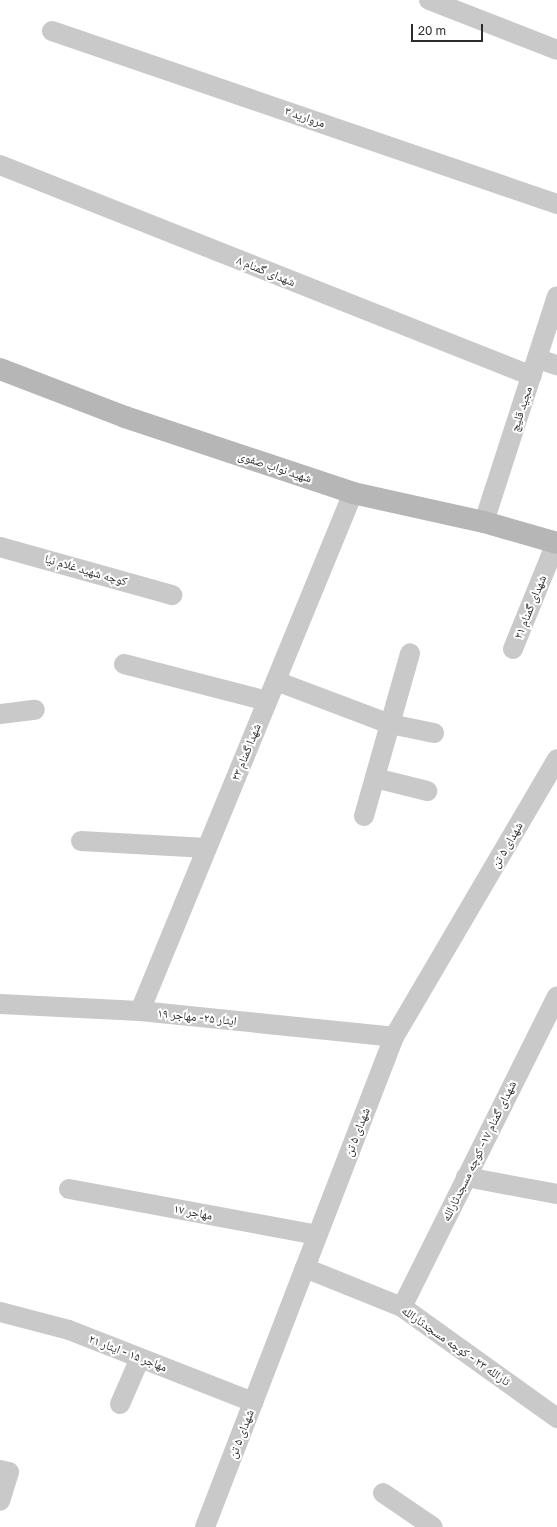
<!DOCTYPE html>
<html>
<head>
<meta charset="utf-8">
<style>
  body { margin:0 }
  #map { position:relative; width:557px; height:1527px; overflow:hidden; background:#fff; font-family:"Golos Text","Noto Naskh Arabic",sans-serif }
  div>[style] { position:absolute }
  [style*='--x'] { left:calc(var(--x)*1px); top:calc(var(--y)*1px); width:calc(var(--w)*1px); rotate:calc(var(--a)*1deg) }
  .street>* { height:20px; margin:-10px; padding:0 10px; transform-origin:10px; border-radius:10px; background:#c9c9c9 }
  .secondary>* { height:22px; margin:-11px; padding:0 11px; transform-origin:11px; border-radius:11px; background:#b6b6b6 }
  span { translate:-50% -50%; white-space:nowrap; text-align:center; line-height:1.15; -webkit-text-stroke:4px #fff; paint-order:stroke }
  .street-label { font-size:12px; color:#2c2c2c }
  .scale { position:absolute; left:411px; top:24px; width:72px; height:18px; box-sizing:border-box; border:2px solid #2c2c2c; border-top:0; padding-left:5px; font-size:12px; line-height:14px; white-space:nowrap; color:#2c2c2c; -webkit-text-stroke:3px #fff; paint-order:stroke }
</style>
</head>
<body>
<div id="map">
  <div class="street">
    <div style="--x:429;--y:0;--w:137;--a:21.3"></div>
    <div style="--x:52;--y:31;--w:534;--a:18.91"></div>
    <div style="--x:0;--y:165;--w:572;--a:21.63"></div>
    <div style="--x:538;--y:359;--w:20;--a:18"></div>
    <div style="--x:484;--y:522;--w:237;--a:-72.1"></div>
    <div style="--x:0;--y:547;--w:179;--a:15.6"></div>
    <div style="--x:513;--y:649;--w:114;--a:-67.9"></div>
    <div style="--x:124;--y:664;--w:148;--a:14.5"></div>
    <div style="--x:276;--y:681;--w:122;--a:20.7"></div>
    <div style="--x:390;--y:724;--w:45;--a:11.6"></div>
    <div style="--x:0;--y:714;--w:35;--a:-7"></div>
    <div style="--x:375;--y:778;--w:54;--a:14"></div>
    <div style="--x:364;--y:816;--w:169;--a:-74.2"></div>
    <div style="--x:81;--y:841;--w:126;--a:3.2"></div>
    <div style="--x:0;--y:1004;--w:140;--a:2.9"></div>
    <div style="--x:140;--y:1011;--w:255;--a:5.8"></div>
    <div style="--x:140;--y:1011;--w:560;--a:-67.65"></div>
    <div style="--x:466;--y:1177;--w:93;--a:10.6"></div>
    <div style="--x:69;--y:1189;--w:252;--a:10.5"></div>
    <div style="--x:305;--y:1268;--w:105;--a:21.9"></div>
    <div style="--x:402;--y:1307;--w:191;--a:35.6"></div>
    <div style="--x:402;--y:1307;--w:347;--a:-63.5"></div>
    <div style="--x:0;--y:1312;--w:71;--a:14.6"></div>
    <div style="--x:69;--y:1330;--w:198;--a:21.4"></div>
    <div style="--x:120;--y:1404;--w:50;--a:-66.5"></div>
    <div style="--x:0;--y:1470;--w:9;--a:13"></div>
    <div style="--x:9;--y:1472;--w:30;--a:107"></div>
    <div style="--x:383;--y:1493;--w:60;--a:34.2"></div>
    <div style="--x:205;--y:1527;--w:525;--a:-68.91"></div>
    <div style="--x:394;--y:1037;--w:322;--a:-59.6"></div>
  </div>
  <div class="secondary">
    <div style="--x:0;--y:369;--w:134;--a:21"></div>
    <div style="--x:125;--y:417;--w:240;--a:18.4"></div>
    <div style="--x:353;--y:493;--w:134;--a:12.5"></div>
    <div style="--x:484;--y:522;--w:76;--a:16"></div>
  </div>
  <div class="street-label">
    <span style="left:305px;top:117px;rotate:19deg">مروارید ۳</span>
    <span style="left:266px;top:271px;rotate:22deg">شهدای گمنام ۸</span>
    <span style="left:521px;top:409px;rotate:-72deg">مجید قلیچ</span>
    <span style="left:275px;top:467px;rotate:18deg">شهید نواب صفوی</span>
    <span style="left:86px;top:570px;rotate:16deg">کوچه شهید غلام نیا</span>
    <span style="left:530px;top:607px;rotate:-68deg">شهدای گمنام ۲۱</span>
    <span style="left:246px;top:752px;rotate:-68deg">شهدا گمنام ۲۳</span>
    <span style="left:507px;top:845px;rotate:-60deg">شهدای ۵ تن</span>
    <span style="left:197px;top:1017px;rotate:6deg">ایثار ۲۵- مهاجر ۱۹</span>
    <span style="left:357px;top:1132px;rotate:-69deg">شهدای ۵ تن</span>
    <span style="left:479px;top:1151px;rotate:-64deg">شهدای گمنام ۱۷- كوچه مسجدثارالله</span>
    <span style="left:193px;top:1212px;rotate:11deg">مهاجر ۱۷</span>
    <span style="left:456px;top:1346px;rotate:35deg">ثارالله ۲۳ - كوچه مسجدثارالله</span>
    <span style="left:128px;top:1353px;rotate:21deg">مهاجر ۱۵ - ایثار ۲۱</span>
    <span style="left:241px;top:1434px;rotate:-69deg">شهدای ۵ تن</span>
  </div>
  <div class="scale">20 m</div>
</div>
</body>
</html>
